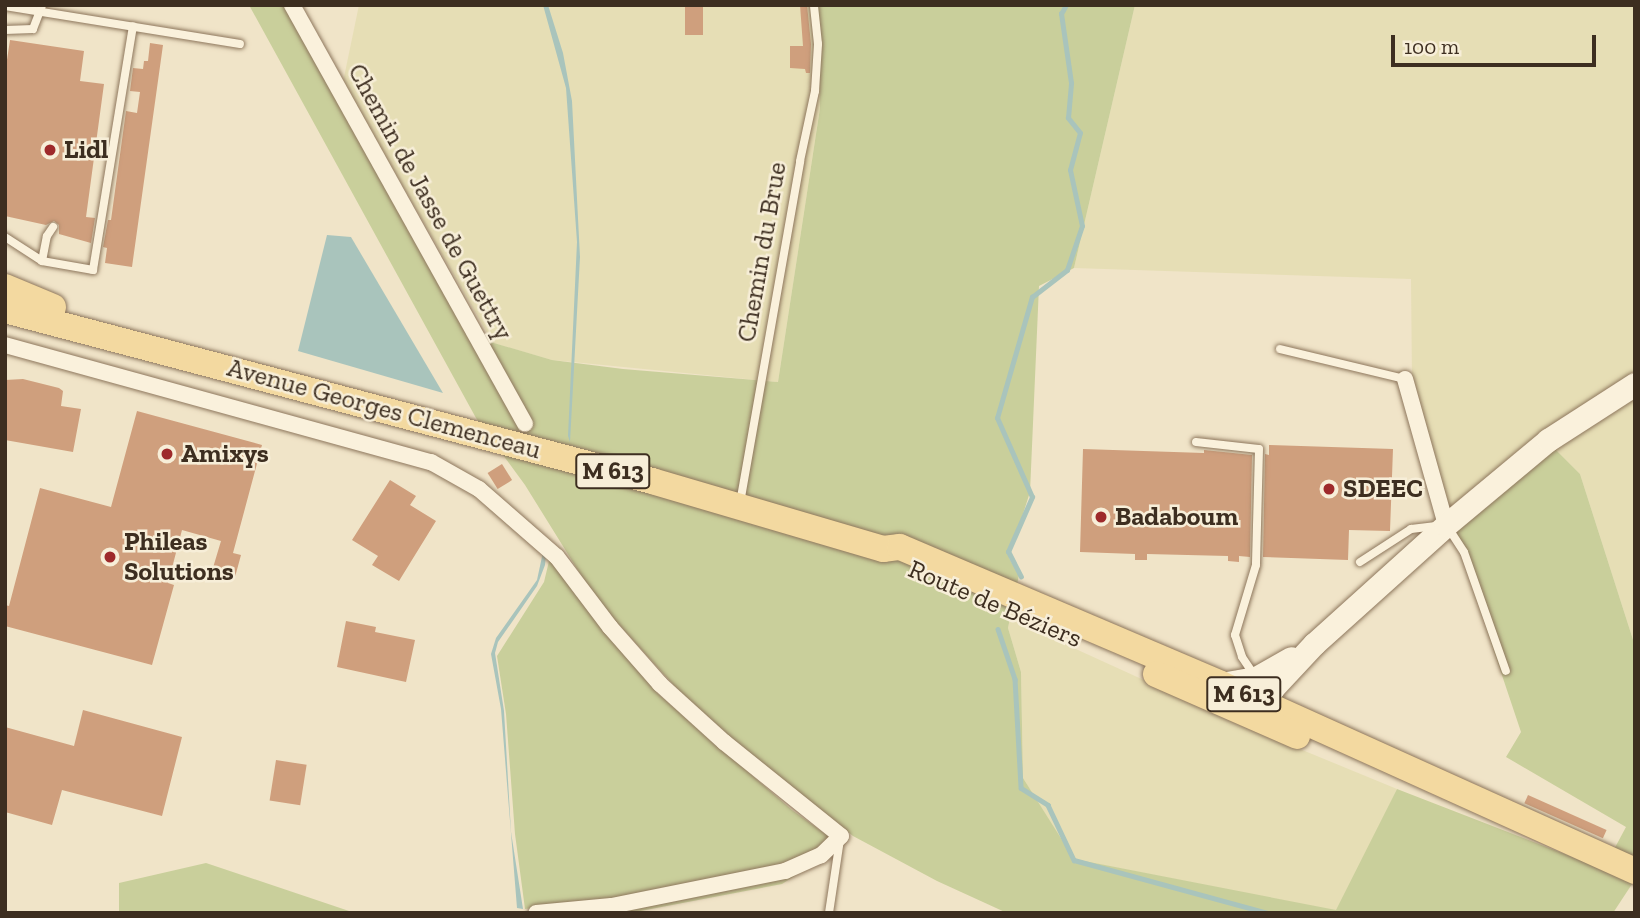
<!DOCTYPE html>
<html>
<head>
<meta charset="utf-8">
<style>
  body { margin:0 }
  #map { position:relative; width:1640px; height:918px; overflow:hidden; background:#f0e4c8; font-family:"Zilla Slab",serif }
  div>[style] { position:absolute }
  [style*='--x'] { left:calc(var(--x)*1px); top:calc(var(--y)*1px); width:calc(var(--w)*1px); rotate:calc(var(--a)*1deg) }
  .farmland>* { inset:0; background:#e6deb5 }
  .green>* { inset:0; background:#c9cf9b }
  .water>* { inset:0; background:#a9c4bc }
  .stream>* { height:4.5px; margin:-2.25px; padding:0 2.25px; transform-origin:2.25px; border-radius:2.25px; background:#a9c4bc }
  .building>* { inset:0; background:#cf9f7d; transform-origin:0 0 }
  .roads { filter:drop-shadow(0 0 2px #8d765c) drop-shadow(0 0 2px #8d765c) }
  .lane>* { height:8px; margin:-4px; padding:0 4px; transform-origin:4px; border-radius:4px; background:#faf1dc }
  .street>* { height:16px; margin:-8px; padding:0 8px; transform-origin:8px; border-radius:8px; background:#faf1dc }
  .secondary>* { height:23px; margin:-11.5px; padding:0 11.5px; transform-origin:11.5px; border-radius:11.5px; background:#faf1dc }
  .primary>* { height:26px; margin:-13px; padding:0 13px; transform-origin:13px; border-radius:13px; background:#f3d9a0 }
  .dots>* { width:19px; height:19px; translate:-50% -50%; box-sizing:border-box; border:4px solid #f7eed8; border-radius:50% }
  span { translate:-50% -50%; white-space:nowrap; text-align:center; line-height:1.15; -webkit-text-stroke:5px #f7eed8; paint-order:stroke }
  .shield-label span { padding:2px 5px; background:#f7eed8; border:2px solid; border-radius:5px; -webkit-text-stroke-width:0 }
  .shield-label { font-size:24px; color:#3d2e20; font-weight:700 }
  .poi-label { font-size:26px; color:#3d2e20; font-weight:700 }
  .left { translate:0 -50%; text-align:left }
  .street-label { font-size:26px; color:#3d2e20 }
  .frame { position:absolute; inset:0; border:7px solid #3d2e20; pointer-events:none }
  .scale { position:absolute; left:1391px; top:35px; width:205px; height:32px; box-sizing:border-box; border:4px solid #3d2e20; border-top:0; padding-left:9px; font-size:21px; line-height:24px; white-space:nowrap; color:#3d2e20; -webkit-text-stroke:5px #f7eed8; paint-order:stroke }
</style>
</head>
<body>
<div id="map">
  <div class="farmland">
    <div style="clip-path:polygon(359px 5px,817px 5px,820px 108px,778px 382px,552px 360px,493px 343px,343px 82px)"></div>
    <div style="clip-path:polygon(1135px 5px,1635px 5px,1635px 375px,1440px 519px,1412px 381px,1411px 279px,1074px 268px)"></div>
    <div style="clip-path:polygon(1635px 392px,1635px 646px,1580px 474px,1552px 446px)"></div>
    <div style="clip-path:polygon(1010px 619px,1249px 728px,1397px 789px,1337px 911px,1073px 859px,1023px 778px,1021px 672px,1008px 628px)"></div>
  </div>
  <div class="green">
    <div style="clip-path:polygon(249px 5px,287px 5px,470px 336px,552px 360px,623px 369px,778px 382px,820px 108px,817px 5px,1135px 5px,1074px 268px,1039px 286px,1030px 492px,1009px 558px,1019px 575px,1008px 628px,1021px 672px,1023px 778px,1074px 859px,1336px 910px,1397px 789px,1634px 881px,1613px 913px,1007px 913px,937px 881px,853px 836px,749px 754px,689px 702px,612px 617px,584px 580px,525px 485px,476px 418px)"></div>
    <div style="clip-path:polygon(1552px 446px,1580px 474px,1635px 646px,1635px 863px,1611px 855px,1626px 827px,1506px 757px,1521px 732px,1453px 529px)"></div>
    <div style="clip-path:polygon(550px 557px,656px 692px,792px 810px,842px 846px,782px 884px,630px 913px,597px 913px,586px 902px,525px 909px,515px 834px,506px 714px,497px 656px,544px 582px)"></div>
    <div style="clip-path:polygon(206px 863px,355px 913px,119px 913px,119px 883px)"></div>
  </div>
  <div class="water">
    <div style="clip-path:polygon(543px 5px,548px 5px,563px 53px,572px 101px,580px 257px,570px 442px,568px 436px,577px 242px,566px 88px)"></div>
    <div style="clip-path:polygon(327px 235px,351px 237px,443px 393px,298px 351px)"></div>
    <div style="clip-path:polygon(543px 552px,546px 555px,545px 565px,537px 586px,498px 642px,495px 653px,504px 711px,511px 832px,523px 909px,517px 908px,501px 709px,491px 654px,496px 638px,537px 580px)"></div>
  </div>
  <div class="stream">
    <div style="--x:1021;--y:577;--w:28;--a:-117"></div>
    <div style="--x:1008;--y:552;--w:60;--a:-66.4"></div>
    <div style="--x:1032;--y:497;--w:86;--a:-113.9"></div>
    <div style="--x:997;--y:418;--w:126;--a:-73.9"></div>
    <div style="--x:1032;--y:297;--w:44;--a:-37.6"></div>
    <div style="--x:1067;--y:270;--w:46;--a:-71.2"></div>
    <div style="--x:1082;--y:226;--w:57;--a:-102.1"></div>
    <div style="--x:1070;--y:170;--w:38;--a:-75"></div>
    <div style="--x:1080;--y:133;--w:19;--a:-129"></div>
    <div style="--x:1068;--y:118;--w:35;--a:-85"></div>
    <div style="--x:1071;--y:83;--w:70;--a:-98.2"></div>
    <div style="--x:1061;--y:14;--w:10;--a:-61"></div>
    <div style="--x:998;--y:629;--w:53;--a:71.2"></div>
    <div style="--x:1015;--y:679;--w:109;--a:86.8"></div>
    <div style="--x:1021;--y:788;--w:32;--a:32"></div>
    <div style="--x:1048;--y:805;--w:61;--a:64.7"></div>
    <div style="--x:1074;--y:860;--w:201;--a:15.3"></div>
  </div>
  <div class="building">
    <div style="left:685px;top:5px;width:18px;height:30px"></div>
    <div style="clip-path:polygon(800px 5px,807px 5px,811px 44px,810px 73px,806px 73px,805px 69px,790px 68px,790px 46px,803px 46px)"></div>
    <div style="clip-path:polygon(10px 40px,84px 51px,80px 81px,104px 84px,86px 217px,95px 218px,91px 243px,59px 234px,59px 225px,54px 221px,46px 225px,5px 216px,5px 73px)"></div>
    <div style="clip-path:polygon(150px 43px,163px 45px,132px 267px,105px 263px,107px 248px,103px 247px,108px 220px,111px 220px,126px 111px,137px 113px,140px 92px,130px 91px,133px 68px,143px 69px,144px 61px,148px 61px)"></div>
    <div style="clip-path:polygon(23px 379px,59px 388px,63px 391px,61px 406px,81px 409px,73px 452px,5px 440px,5px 380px)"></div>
    <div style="clip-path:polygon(137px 411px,262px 445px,233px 553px,241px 555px,235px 577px,212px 571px,221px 541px,182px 530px,168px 583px,174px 585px,152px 665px,5px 626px,5px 605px,9px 606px,40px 488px,111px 507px)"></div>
    <div style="clip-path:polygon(1269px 445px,1393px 449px,1390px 531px,1349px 530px,1348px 560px,1263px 557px,1265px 454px,1269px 455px)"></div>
    <div style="clip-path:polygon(1083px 449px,1204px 453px,1204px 450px,1252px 455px,1250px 557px,1239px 556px,1239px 562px,1228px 561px,1228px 556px,1147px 554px,1147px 560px,1135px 560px,1135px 554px,1080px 552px)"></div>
    <div style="left:502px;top:464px;width:19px;height:17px;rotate:58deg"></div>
    <div style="clip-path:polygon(390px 480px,416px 496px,410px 505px,436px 521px,399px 581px,372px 565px,378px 556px,352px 540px)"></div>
    <div style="clip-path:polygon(346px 621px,376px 627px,375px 632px,415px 640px,406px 682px,337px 667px)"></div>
    <div style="clip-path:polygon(83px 710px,182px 737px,162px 816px,62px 790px,52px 825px,5px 812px,5px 727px,74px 746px)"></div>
    <div style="left:276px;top:760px;width:31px;height:41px;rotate:9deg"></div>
    <div style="left:1528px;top:795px;width:86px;height:9px;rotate:24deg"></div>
  </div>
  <div class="roads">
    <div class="lane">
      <div style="--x:5;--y:6;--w:238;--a:9.2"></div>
      <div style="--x:5;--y:30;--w:28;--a:-2"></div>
      <div style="--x:33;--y:29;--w:26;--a:-69"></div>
      <div style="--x:5;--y:237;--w:44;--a:33"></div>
      <div style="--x:42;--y:261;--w:52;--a:10"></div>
      <div style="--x:93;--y:270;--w:247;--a:-80.7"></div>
      <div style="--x:42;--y:261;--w:25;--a:-79"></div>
      <div style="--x:47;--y:236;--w:11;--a:-56"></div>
      <div style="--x:1280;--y:349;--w:129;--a:13.5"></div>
      <div style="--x:1196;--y:442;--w:63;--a:6.3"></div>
      <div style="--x:1259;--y:449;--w:116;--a:91.5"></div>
      <div style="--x:1256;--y:565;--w:73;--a:106.7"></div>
      <div style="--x:1235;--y:635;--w:23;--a:72"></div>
      <div style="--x:1242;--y:657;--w:22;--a:56"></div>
      <div style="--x:740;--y:503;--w:347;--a:-80"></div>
      <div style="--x:800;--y:161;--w:72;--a:-77.9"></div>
      <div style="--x:815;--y:91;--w:47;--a:-86.3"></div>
      <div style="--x:818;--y:44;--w:39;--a:-96"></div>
      <div style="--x:1447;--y:526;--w:31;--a:57"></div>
      <div style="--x:1464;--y:552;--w:126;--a:70.6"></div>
      <div style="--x:1360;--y:562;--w:61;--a:-32.9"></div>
      <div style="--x:1411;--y:529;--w:23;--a:-7"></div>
      <div style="--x:829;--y:913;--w:75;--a:-81.5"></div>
    </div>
    <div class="street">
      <div style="--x:292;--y:5;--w:479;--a:60.9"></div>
      <div style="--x:5;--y:345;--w:442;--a:15.4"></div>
      <div style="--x:431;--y:462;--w:55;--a:29.4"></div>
      <div style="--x:479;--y:489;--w:103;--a:41.1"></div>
      <div style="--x:557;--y:557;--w:88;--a:52.9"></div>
      <div style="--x:610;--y:627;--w:76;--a:48.7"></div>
      <div style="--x:660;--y:684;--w:86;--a:42.2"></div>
      <div style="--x:724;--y:742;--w:150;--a:38.8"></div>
      <div style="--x:841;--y:836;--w:28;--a:136"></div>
      <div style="--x:821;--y:855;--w:39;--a:156"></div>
      <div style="--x:785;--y:871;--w:177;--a:168.6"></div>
      <div style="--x:611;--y:906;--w:75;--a:174.7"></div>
      <div style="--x:1405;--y:379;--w:152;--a:74.3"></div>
    </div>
    <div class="secondary">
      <div style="--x:1221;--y:684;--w:36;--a:-10"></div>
      <div style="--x:1256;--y:678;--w:40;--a:-29.7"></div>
      <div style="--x:1248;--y:710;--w:13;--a:-58"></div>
      <div style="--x:1255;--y:699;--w:20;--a:-30"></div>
      <div style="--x:1272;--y:689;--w:62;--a:-47"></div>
      <div style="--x:1314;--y:644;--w:178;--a:-42"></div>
      <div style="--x:1446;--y:525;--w:133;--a:-39.8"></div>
      <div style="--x:1548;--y:440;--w:103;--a:-32.8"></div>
    </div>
    <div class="primary">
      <div style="--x:5;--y:287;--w:52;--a:22.6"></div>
      <div style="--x:5;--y:310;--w:669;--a:14.8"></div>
      <div style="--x:652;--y:481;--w:241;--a:16.4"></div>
      <div style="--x:883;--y:549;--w:17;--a:-7"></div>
      <div style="--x:900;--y:547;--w:349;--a:23.1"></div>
      <div style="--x:1221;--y:684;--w:454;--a:24.3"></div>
      <div style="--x:1156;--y:674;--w:154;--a:23.7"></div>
    </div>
  </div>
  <div class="dots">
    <div style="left:50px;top:150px;background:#9e2a2b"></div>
    <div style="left:167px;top:454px;background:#9e2a2b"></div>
    <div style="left:1329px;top:489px;background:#9e2a2b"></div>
    <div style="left:1101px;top:517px;background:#9e2a2b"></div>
    <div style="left:110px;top:557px;background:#9e2a2b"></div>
  </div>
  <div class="shield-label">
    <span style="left:613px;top:471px">M 613</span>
    <span style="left:1244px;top:694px">M 613</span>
  </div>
  <div class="poi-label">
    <span class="left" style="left:64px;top:150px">Lidl</span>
    <span class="left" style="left:181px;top:454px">Amixys</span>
    <span class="left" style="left:1343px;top:489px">SDEEC</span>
    <span class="left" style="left:1115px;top:517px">Badaboum</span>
    <span class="left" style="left:124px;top:557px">Phileas<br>Solutions</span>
  </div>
  <div class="street-label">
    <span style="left:430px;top:202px;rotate:61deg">Chemin de Jasse de Guettry</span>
    <span style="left:762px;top:252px;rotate:-80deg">Chemin du Brue</span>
    <span style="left:384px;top:409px;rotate:15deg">Avenue Georges Clemenceau</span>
    <span style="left:995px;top:604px;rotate:23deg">Route de Béziers</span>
  </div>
  <div class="frame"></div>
  <div class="scale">100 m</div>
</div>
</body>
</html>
